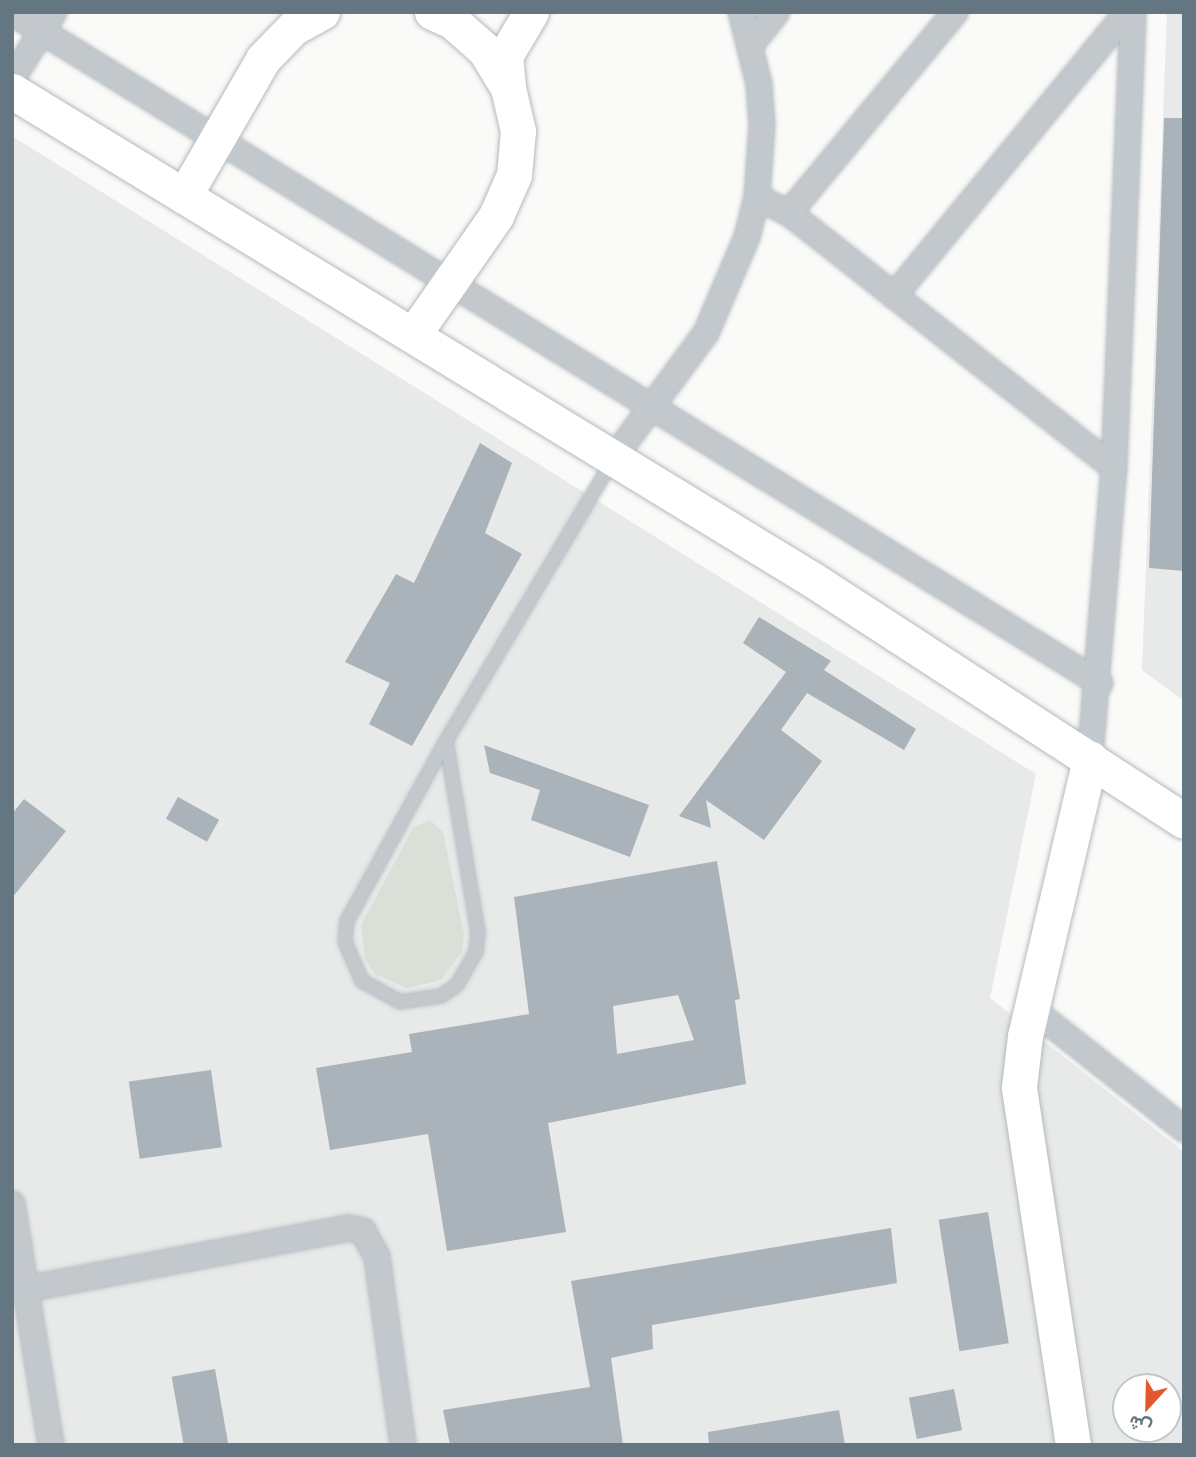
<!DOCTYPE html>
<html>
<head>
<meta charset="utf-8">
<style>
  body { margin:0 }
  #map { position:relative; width:1196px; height:1457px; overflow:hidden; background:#fafaf8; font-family:"Exo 2",Vazirmatn,sans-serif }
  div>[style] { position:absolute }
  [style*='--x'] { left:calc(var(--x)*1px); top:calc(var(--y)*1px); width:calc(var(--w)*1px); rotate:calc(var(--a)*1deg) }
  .built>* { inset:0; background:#e8e9e9 }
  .green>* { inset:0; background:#dadfd7 }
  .building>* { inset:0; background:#aab3b9; transform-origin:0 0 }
  .roads { filter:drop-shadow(0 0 2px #b3babf) drop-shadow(0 0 2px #b3babf) }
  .lane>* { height:12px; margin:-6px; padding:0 6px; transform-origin:6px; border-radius:6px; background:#c3c8cc }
  .street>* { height:24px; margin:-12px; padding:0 12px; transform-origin:12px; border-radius:12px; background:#c3c8cc }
  .secondary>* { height:35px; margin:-17.5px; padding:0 17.5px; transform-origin:17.5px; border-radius:17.5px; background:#fff }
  span { translate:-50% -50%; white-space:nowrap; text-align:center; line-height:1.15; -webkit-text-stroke:7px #fff; paint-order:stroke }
  .frame { position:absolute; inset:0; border:14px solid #657683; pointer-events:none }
  .north { position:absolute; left:1112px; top:1373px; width:70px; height:70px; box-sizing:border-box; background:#fff; border:2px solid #c1c8cd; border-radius:50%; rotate:202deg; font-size:19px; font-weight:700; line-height:28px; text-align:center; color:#657683 }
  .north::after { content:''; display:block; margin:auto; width:24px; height:32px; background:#e4572e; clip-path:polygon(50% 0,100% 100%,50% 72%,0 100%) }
</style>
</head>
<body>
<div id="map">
  <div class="built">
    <div style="clip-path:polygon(1167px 12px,1184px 12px,1184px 701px,1142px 670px)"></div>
    <div style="clip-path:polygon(evenodd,12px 136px,1036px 774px,990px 998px,1184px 1152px,1184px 1445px,12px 1445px,12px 136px,1126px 1387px,1168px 1387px,1168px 1429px,1126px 1429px,1126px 1387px)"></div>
  </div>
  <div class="green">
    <div style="clip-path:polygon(430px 820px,443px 832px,464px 934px,462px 952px,441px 980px,407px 988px,375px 974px,365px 959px,361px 925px,413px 828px)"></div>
  </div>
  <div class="building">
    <div style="clip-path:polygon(1164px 118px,1184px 118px,1184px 571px,1149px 568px)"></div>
    <div style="clip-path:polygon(480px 443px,512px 463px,485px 533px,522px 554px,412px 746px,369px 724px,390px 683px,345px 662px,396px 574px,414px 583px)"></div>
    <div style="clip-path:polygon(759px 617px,831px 661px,824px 670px,916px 729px,904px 750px,807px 693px,781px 730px,822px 761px,764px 840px,706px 800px,711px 828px,679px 816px,786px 672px,743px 643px)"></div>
    <div style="clip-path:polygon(484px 745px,649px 805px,630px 857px,531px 820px,540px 790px,490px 773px)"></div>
    <div style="left:178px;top:797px;width:47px;height:25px;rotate:29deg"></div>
    <div style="clip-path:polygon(24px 799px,66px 831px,12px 898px,12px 814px)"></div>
    <div style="clip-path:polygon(evenodd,717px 861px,740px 999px,735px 1000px,746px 1084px,548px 1123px,566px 1232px,447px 1251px,428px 1134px,330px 1150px,316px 1068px,412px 1052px,409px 1034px,529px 1014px,514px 897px,717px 861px,678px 995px,694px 1040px,617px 1054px,613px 1006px,678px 995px)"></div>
    <div style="left:211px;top:1070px;width:78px;height:83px;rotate:82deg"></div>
    <div style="left:988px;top:1212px;width:133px;height:50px;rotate:81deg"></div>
    <div style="clip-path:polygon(891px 1228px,897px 1283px,652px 1325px,653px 1349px,611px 1358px,623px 1445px,450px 1445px,443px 1410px,590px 1387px,571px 1281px)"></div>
    <div style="left:215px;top:1369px;width:77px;height:44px;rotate:80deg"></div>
    <div style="left:954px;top:1389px;width:42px;height:46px;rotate:79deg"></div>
    <div style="clip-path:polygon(839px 1410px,845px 1445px,709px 1445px,708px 1432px)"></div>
  </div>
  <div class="roads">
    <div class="lane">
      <div style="--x:446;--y:741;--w:195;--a:80.5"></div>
      <div style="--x:478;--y:933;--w:19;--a:96"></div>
      <div style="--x:476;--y:952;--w:38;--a:120"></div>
      <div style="--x:457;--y:985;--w:19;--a:145"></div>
      <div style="--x:441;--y:996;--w:41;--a:171.7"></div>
      <div style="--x:400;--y:1002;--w:43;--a:-151.1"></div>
      <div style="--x:362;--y:981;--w:43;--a:-113.6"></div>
      <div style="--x:345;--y:942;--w:21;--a:-85"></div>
      <div style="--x:347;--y:921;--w:205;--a:-61.2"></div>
      <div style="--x:446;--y:741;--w:327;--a:-59.3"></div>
    </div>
    <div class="street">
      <div style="--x:12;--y:13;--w:1278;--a:31.63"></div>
      <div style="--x:750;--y:46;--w:43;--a:-51.5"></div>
      <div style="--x:12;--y:79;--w:79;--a:-57.9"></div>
      <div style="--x:757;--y:197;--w:36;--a:27"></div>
      <div style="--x:789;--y:213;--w:413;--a:38.1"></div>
      <div style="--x:789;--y:213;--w:261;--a:-50.4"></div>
      <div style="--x:894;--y:296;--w:367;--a:-50.6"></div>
      <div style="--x:613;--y:459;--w:157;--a:-53.6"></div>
      <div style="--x:706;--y:333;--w:104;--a:-66.9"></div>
      <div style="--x:747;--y:237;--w:41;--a:-76"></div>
      <div style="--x:757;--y:197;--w:72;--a:-86"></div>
      <div style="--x:762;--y:125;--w:41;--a:-94.2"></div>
      <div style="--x:759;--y:84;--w:74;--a:-104"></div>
      <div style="--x:1090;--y:758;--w:291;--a:-85.3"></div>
      <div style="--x:1114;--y:468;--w:456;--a:-87.6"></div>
      <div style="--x:1032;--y:1009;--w:194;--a:38.3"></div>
      <div style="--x:12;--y:1204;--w:244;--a:80.8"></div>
      <div style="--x:26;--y:1289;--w:328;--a:-10.7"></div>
      <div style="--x:348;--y:1228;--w:15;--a:11"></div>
      <div style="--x:363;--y:1231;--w:30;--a:62"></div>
      <div style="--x:377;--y:1257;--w:190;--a:82.1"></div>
    </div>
    <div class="secondary">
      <div style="--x:508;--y:88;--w:32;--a:-95"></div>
      <div style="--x:505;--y:56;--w:51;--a:-59.4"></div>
      <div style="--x:12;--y:91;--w:938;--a:31.4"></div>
      <div style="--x:813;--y:580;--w:442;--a:33"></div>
      <div style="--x:184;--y:196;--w:158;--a:-60"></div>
      <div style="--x:263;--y:59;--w:43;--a:-45.9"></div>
      <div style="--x:293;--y:28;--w:33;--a:-29"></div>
      <div style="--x:413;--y:335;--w:145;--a:-55.1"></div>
      <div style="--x:496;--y:216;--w:45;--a:-66.3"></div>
      <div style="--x:514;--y:175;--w:44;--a:-84.8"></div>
      <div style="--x:518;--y:131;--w:44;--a:-103.1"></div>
      <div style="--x:508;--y:88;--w:44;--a:-121.2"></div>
      <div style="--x:485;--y:50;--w:44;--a:-138.7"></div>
      <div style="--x:452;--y:21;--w:22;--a:-156"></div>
      <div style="--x:1073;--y:1445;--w:362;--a:-98.6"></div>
      <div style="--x:1019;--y:1087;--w:51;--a:-83.3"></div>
      <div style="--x:1025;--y:1036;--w:285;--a:-76.8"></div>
    </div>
  </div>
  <div class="frame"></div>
  <div class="north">ش</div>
</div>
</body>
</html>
